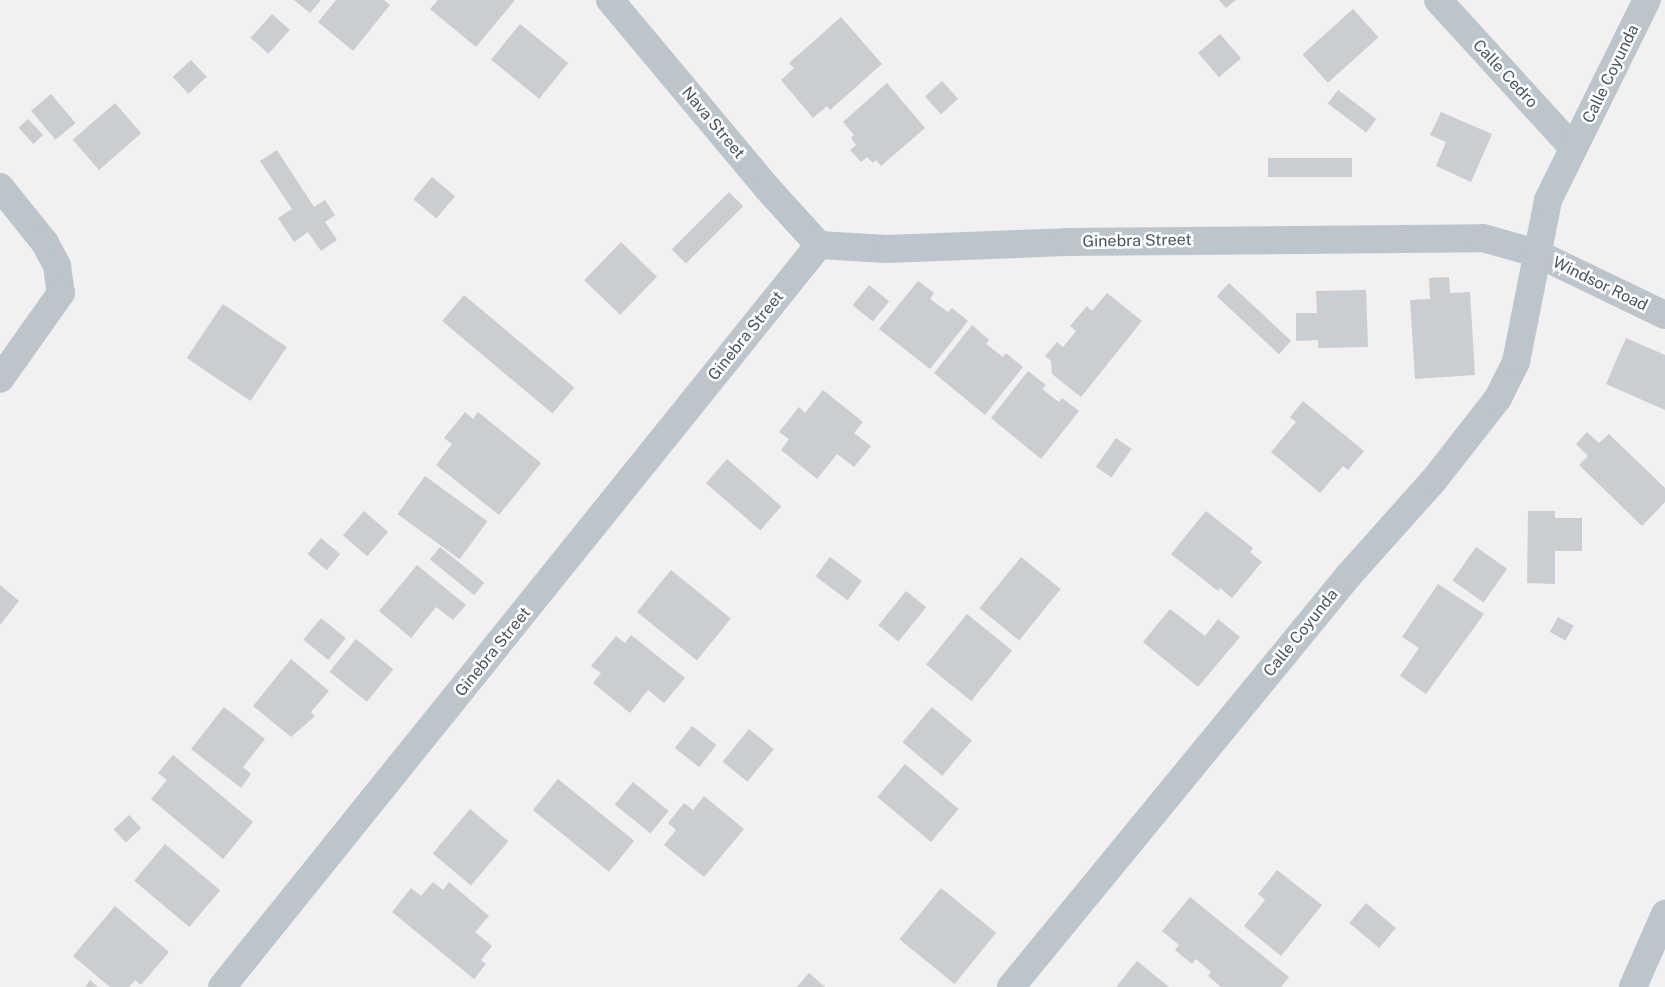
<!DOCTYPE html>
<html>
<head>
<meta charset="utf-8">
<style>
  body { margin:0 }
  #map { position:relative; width:1665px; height:987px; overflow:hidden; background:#f2f0f0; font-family:"Public Sans",sans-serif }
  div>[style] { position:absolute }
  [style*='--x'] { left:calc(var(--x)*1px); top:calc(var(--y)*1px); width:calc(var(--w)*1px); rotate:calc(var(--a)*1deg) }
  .building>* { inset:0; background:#cacdd2; transform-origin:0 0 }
  .street>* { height:28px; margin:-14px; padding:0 14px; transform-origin:14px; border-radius:14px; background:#bcc5cc }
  span { translate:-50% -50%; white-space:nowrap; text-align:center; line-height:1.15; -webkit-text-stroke:5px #fff; paint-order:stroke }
  .street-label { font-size:16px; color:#49545c }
</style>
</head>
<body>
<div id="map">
  <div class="building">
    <div style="clip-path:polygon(294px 0,321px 0,310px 13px)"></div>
    <div style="clip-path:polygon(336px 0,384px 0,390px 5px,353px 51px,318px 22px)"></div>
    <div style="clip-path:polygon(438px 0,515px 0,476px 47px,430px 9px)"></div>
    <div style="clip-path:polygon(1219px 0,1236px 0,1226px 8px)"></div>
    <div style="left:1353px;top:9px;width:38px;height:68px;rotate:48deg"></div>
    <div style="left:272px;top:14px;width:24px;height:32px;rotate:42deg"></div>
    <div style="clip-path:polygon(841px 17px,882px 64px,830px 110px,827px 106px,813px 118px,781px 80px,794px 68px,789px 63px)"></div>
    <div style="left:520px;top:24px;width:62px;height:46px;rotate:39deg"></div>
    <div style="left:1220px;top:34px;width:32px;height:29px;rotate:49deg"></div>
    <div style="left:191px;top:60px;width:23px;height:25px;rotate:47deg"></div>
    <div style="left:942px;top:81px;width:24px;height:23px;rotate:48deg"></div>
    <div style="clip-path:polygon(887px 83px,925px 128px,881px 166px,876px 160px,873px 163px,867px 157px,861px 162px,850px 150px,856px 145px,851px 138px,854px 135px,843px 122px)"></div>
    <div style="left:1338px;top:90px;width:48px;height:17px;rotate:37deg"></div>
    <div style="left:51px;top:94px;width:38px;height:26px;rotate:50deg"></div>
    <div style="left:115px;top:103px;width:40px;height:56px;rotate:49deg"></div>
    <div style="clip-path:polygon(1441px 112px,1492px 134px,1471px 182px,1436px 166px,1446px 142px,1430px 135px)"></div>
    <div style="left:28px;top:119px;width:22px;height:13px;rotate:47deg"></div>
    <div style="clip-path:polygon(277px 150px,314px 207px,325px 200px,335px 215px,325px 222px,337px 240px,321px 251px,308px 232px,294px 242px,278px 218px,292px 209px,260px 161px)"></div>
    <div style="left:1352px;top:158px;width:19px;height:84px;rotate:90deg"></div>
    <div style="left:432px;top:177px;width:30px;height:29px;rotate:40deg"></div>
    <div style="left:729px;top:192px;width:20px;height:81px;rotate:45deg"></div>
    <div style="left:621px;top:242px;width:50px;height:53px;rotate:44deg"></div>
    <div style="clip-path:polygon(1449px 277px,1450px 293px,1470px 292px,1475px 375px,1415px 379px,1410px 300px,1430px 299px,1429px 278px)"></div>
    <div style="clip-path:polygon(918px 281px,934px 293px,930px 299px,948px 312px,952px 308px,968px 321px,930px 369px,879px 329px)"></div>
    <div style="left:1229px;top:283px;width:85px;height:18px;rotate:43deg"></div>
    <div style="left:869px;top:285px;width:26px;height:26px;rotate:39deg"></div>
    <div style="clip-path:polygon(1366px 290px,1368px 347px,1318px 348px,1318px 340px,1296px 341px,1296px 313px,1317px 313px,1316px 291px)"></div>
    <div style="clip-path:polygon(1107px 293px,1142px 321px,1081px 397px,1052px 374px,1051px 361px,1045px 356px,1057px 342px,1063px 347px,1076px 331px,1070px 326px,1087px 306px,1092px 311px)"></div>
    <div style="left:464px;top:295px;width:144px;height:34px;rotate:40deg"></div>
    <div style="left:223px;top:304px;width:77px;height:65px;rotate:34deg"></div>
    <div style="clip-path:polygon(972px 325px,989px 340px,986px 344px,1003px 357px,1006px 353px,1023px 367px,985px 415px,934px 373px)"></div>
    <div style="clip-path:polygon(1626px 338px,1665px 355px,1665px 410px,1606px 384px)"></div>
    <div style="clip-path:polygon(1028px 371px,1046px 385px,1042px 389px,1059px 402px,1062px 398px,1079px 411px,1041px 459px,991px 418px)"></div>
    <div style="clip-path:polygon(823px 390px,863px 422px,854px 433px,871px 446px,854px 467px,837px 454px,817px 479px,781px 450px,789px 439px,779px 432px,799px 407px,805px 413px)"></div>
    <div style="clip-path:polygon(1303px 401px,1364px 451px,1348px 470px,1343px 466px,1320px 493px,1271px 452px,1296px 422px,1290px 417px)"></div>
    <div style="clip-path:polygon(465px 412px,473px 419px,478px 412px,541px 463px,499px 515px,436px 465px,452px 444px,444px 438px)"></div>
    <div style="clip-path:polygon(1587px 432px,1599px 443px,1609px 434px,1665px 488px,1665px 502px,1642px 526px,1579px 465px,1588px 456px,1576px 444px)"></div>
    <div style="left:1116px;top:438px;width:19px;height:35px;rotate:35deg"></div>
    <div style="left:727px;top:459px;width:72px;height:32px;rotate:41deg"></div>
    <div style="left:425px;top:476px;width:77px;height:47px;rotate:36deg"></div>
    <div style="left:364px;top:511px;width:32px;height:32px;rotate:41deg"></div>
    <div style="clip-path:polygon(1206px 511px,1253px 548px,1250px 552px,1262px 562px,1232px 598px,1220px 588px,1218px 591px,1171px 554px)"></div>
    <div style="clip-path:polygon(1528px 511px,1555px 511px,1555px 518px,1582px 518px,1582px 551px,1555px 551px,1555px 584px,1527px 583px)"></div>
    <div style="left:321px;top:538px;width:25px;height:21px;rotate:40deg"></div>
    <div style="left:440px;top:547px;width:57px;height:16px;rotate:39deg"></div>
    <div style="left:1476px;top:547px;width:38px;height:41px;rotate:35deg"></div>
    <div style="left:830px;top:557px;width:40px;height:24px;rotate:37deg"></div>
    <div style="left:1021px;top:557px;width:51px;height:66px;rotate:39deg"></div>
    <div style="clip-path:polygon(417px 565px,466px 605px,453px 620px,436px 607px,411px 638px,379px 611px)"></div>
    <div style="left:671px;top:570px;width:77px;height:54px;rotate:39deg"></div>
    <div style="clip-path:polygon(1438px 584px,1484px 614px,1426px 694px,1400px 676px,1419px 648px,1402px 637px)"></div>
    <div style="clip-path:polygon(0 585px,19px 601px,0 625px)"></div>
    <div style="left:906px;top:591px;width:26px;height:44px;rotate:39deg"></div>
    <div style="clip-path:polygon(1170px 609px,1205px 636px,1218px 619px,1240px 637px,1198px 687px,1143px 642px)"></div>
    <div style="left:967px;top:614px;width:58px;height:65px;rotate:39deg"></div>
    <div style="left:1558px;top:617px;width:18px;height:17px;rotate:29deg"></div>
    <div style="left:321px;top:618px;width:32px;height:28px;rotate:39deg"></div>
    <div style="clip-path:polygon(631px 635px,685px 678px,664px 703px,648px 690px,630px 713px,593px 683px,601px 673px,591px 666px,616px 636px,625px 643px)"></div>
    <div style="left:356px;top:639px;width:48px;height:42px;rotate:39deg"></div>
    <div style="clip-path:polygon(291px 659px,329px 691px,311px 712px,315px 716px,291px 737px,253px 706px)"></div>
    <div style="clip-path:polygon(224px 707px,265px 739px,243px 767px,251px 774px,241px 788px,191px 749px)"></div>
    <div style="left:932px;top:707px;width:52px;height:46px;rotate:40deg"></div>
    <div style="left:692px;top:726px;width:31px;height:28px;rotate:38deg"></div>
    <div style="left:749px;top:729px;width:32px;height:42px;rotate:39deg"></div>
    <div style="clip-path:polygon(173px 755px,253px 822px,223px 859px,151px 799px,167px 780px,158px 773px)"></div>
    <div style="left:905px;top:764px;width:70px;height:43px;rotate:40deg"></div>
    <div style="left:558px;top:779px;width:98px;height:40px;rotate:39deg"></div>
    <div style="left:633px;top:782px;width:46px;height:29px;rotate:39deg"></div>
    <div style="clip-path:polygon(704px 796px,744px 829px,704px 877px,664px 845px,676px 830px,668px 823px,684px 803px,693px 810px)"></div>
    <div style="left:470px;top:809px;width:50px;height:58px;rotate:40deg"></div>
    <div style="left:129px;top:815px;width:18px;height:21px;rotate:47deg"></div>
    <div style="left:165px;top:844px;width:72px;height:48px;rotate:40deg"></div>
    <div style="clip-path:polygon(1277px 870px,1322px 905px,1281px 956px,1244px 926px,1265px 900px,1258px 894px)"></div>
    <div style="clip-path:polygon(433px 882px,443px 890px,449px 882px,489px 916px,475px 932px,492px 946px,481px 960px,486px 964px,474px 979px,392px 912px,411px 888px,421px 896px)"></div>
    <div style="left:941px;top:888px;width:71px;height:66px;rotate:39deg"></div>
    <div style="clip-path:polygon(1190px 897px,1289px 977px,1281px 987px,1221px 987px,1208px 976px,1211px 972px,1196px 959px,1192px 964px,1175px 950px,1179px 945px,1162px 931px)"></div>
    <div style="left:1366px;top:903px;width:39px;height:26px;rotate:40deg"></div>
    <div style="clip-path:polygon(115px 906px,169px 952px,141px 985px,135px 980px,129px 987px,110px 987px,73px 956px)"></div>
    <div style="clip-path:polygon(1137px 961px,1169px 987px,1116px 987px)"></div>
    <div style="clip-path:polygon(809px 973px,825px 987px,797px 987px)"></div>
    <div style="clip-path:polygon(90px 980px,98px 987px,85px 987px)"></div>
  </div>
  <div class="street">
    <div style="--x:610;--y:0;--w:246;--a:50.1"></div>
    <div style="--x:768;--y:189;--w:76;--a:47.7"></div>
    <div style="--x:1438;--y:0;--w:200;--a:47.6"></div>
    <div style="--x:0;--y:187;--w:72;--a:51.2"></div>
    <div style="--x:45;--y:243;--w:26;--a:62"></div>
    <div style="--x:57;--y:266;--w:27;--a:82"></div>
    <div style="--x:61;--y:293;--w:105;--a:125.3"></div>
    <div style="--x:222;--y:987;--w:952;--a:-51.18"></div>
    <div style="--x:819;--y:245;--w:68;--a:3.4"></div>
    <div style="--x:887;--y:249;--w:179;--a:-2.2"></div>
    <div style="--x:1066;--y:242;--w:417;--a:-0.5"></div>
    <div style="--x:1483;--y:238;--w:55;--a:15.8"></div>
    <div style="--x:1536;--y:253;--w:143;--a:25.7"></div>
    <div style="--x:1011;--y:987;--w:533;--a:-50.63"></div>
    <div style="--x:1349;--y:575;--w:127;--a:-48.2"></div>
    <div style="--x:1434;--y:480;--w:104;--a:-52"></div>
    <div style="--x:1498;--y:398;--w:40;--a:-63.4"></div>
    <div style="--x:1516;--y:362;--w:165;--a:-78.8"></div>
    <div style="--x:1548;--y:200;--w:223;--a:-63.7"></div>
    <div style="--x:1633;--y:987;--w:80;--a:-66.3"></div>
  </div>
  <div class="street-label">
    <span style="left:1505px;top:74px;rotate:47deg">Calle Cedro</span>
    <span style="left:1611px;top:74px;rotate:-64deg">Calle Coyunda</span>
    <span style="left:713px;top:123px;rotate:50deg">Nava Street</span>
    <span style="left:1137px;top:241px;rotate:-1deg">Ginebra Street</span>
    <span style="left:1600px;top:284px;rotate:26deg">Windsor Road</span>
    <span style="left:746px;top:336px;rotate:-51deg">Ginebra Street</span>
    <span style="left:1301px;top:633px;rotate:-51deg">Calle Coyunda</span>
    <span style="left:493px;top:652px;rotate:-51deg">Ginebra Street</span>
  </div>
</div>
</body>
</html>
